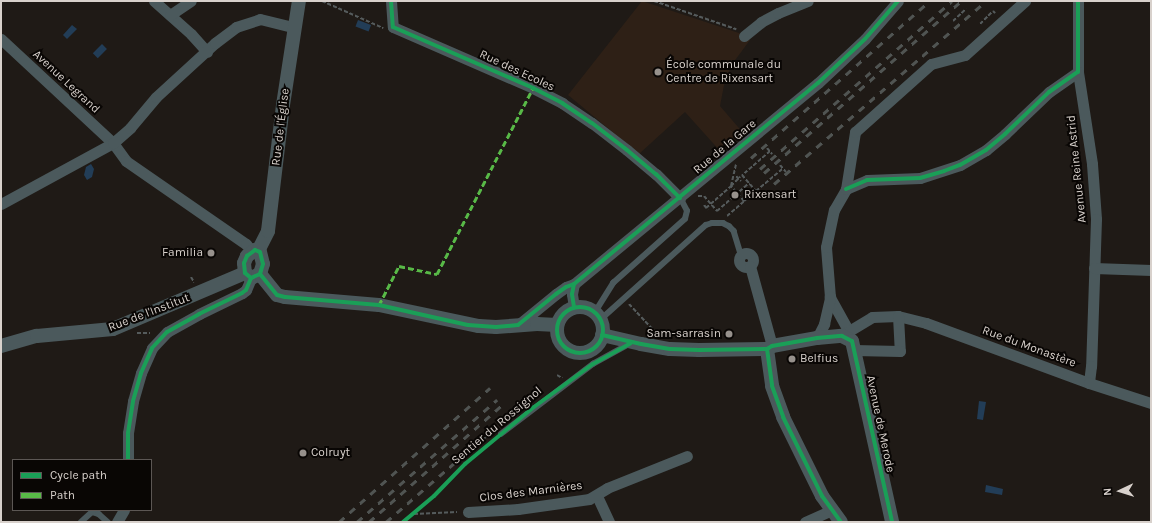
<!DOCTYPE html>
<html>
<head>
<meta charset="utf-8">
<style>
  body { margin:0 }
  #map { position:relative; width:1152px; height:523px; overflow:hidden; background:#1f1a16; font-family:Karla,sans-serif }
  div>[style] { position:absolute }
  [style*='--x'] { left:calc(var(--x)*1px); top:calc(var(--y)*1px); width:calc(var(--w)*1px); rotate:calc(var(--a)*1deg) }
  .built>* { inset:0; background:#2e2016 }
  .water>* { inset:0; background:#223d57; transform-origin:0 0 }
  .path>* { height:2px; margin-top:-1px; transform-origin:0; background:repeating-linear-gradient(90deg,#555b5c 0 4px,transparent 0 6px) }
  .service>* { height:5.5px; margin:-2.75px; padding:0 2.75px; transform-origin:2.75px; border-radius:2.75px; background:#4b595c }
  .minor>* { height:11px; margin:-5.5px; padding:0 5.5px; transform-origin:5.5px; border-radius:5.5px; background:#4b595c }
  .minor>.ring { margin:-5.5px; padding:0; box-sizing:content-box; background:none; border:11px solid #4b595c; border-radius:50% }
  .tertiary>* { height:14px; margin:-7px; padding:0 7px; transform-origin:7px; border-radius:7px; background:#4b595c }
  .tertiary>.ring { margin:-7px; padding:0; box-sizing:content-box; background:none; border:14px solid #4b595c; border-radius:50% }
  .rail>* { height:3px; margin-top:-1.5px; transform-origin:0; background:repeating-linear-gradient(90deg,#505452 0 7px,transparent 0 14px) }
  .quiet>* { height:3px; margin-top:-1.5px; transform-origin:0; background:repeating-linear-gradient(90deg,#58b947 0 6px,transparent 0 9px) }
  .cycleway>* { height:4px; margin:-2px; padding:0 2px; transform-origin:2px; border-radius:2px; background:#1a9f57 }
  .cycleway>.ring { margin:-2px; padding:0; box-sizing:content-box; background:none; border:4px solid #1a9f57; border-radius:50% }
  .dots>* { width:11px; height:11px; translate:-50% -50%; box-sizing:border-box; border:2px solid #090604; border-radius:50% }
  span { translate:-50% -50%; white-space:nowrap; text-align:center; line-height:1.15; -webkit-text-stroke:4px #090604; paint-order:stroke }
  .poi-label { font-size:12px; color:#d8d1cc }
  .left { translate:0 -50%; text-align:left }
  .right { translate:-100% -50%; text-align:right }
  .street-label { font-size:12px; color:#d8d1cc }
  .frame { position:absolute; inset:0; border:2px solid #d8d1cc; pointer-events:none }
  .legend { position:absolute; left:12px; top:459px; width:140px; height:52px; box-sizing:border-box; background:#090604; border:1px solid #5c5754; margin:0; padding:5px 7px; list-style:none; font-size:12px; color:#d8d1cc }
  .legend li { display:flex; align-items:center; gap:8px; height:20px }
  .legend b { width:20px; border:1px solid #5c5754 }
  .north { position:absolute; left:1100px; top:471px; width:40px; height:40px; -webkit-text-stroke:3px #090604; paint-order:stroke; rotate:266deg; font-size:11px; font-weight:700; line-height:16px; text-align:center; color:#d8d1cc }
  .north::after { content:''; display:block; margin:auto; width:14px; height:18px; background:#d8d1cc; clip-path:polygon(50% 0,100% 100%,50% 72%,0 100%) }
</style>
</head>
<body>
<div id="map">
  <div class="built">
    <div style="clip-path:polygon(642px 1px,739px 33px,750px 40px,733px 63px,725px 80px,720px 106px,744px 134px,721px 152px,685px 112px,639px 154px,568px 95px)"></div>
  </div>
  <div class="water">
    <div style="left:358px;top:20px;width:14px;height:7px;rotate:21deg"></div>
    <div style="clip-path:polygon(72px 25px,77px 29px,67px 39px,63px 35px)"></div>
    <div style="left:102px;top:44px;width:7px;height:13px;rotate:45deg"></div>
    <div style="clip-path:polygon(91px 164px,94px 169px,92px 177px,87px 180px,84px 175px,86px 167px)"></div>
    <div style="clip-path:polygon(979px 401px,986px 402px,983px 420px,977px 419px)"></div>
    <div style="clip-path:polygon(986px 485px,1003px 489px,1002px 495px,985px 492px)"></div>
  </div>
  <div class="path">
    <div style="--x:322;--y:1;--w:67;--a:23.9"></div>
    <div style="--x:654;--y:1;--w:87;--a:18.9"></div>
    <div style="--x:953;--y:21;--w:18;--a:-43"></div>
    <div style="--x:980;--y:24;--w:18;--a:-45"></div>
    <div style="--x:993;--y:11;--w:3;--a:45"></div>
    <div style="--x:767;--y:148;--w:8;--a:50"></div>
    <div style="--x:770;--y:151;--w:37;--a:139"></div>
    <div style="--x:742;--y:175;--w:21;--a:49"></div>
    <div style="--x:756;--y:191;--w:35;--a:-40"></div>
    <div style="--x:780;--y:165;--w:9;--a:49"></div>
    <div style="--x:736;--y:176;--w:7;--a:45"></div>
    <div style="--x:750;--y:191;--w:9;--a:54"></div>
    <div style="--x:698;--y:196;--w:6;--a:0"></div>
    <div style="--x:704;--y:196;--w:20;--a:49"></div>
    <div style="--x:717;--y:211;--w:43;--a:-41.2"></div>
    <div style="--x:744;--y:201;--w:13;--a:-39"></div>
    <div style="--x:704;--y:205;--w:6;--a:51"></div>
    <div style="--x:706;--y:208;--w:33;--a:-41"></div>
    <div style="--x:731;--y:186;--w:22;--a:-77"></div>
    <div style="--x:727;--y:216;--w:23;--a:-41"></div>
    <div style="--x:744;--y:201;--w:20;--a:-131"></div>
    <div style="--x:731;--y:186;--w:13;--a:-45"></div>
    <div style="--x:191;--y:277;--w:6;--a:59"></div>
    <div style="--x:629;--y:304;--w:40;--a:47"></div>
    <div style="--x:137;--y:333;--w:13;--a:0"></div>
    <div style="--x:557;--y:375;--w:6;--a:31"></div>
    <div style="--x:414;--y:514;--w:43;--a:-2.7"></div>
    <div style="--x:403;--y:522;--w:40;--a:-40"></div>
    <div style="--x:434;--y:496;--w:45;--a:-45.9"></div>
    <div style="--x:465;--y:464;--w:39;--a:-40"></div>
  </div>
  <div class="service">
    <div style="--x:593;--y:312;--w:5;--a:-37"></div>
    <div style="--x:597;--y:309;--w:31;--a:-58"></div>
    <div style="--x:613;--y:283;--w:96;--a:-41.6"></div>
    <div style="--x:685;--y:219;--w:8;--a:-76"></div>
    <div style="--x:687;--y:211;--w:15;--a:-118"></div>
    <div style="--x:600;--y:320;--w:142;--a:-41.9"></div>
    <div style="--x:706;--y:225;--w:6;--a:-18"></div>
    <div style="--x:712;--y:223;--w:11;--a:0"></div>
    <div style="--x:723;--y:223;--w:7;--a:27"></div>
    <div style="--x:729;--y:226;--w:7;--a:45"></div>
    <div style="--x:734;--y:231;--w:24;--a:73"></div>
    <div style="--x:501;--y:434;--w:116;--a:-37.3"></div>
    <div style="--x:593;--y:364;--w:41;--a:-29.1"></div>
    <div style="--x:81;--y:522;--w:15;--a:-42"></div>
    <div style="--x:92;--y:512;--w:7;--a:16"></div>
    <div style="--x:99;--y:514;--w:12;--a:42"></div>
  </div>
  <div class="minor">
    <div style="--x:154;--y:1;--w:50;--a:41.7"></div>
    <div style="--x:191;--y:34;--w:24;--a:48"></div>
    <div style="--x:391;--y:1;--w:26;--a:86"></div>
    <div style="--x:393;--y:27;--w:153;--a:23.5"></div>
    <div style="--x:533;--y:88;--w:33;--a:27"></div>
    <div style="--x:562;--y:103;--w:36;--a:34"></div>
    <div style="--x:592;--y:123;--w:44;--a:37.6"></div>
    <div style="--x:627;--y:150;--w:38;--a:40"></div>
    <div style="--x:656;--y:174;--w:34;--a:45"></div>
    <div style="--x:1078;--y:1;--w:71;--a:90"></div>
    <div style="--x:1078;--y:72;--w:93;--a:81.3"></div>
    <div style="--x:1092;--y:164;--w:55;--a:85.8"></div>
    <div style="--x:1096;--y:219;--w:147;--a:91.9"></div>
    <div style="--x:1091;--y:366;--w:17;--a:97"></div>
    <div style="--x:170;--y:15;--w:25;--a:-34"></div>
    <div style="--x:744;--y:36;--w:22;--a:-39"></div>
    <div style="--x:761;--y:22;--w:19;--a:-28"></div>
    <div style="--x:778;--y:13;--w:32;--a:-22"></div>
    <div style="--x:1;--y:39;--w:153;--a:42.9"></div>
    <div style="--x:113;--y:143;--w:22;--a:54"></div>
    <div style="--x:126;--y:161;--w:146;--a:34.7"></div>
    <div style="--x:246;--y:244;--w:10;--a:53"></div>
    <div style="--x:846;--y:189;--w:23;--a:-23"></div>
    <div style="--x:867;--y:180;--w:53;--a:-2.2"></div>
    <div style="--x:920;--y:178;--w:42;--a:-18"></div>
    <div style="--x:960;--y:165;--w:30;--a:-30"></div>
    <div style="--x:986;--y:150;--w:25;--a:-40"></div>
    <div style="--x:1005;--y:134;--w:61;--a:-43.7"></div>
    <div style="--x:1049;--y:92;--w:35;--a:-35"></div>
    <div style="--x:1;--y:204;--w:128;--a:-28.6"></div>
    <div style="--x:113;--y:143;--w:23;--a:-41"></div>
    <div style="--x:130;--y:128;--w:40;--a:-50"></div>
    <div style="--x:156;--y:97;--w:80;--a:-42.5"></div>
    <div style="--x:215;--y:43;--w:26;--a:-37"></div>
    <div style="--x:236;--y:27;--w:25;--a:-18"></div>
    <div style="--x:260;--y:19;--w:36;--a:14"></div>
    <div class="ring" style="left:739px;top:253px;width:3px;height:3px"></div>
    <div style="--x:750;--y:266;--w:83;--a:74.6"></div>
    <div style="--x:1094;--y:268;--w:57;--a:2"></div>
    <div style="--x:574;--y:307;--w:13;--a:-99"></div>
    <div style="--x:572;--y:294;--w:10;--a:-79"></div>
    <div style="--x:574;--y:284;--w:316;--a:-39.5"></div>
    <div style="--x:818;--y:83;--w:64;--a:-43.1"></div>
    <div style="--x:865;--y:39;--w:50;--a:-49"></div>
    <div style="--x:898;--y:316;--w:29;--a:14"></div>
    <div style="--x:926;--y:323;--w:174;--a:20.2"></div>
    <div style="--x:1089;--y:383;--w:65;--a:17.9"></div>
    <div style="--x:518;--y:325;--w:49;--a:-39.2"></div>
    <div style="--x:556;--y:294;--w:12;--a:-35"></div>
    <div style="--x:566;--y:287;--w:9;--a:-21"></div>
    <div style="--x:848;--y:330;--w:38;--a:-119"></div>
    <div style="--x:830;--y:297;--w:50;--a:-94.6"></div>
    <div style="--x:826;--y:247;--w:38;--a:-78"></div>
    <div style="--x:834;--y:210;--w:24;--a:-60"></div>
    <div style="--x:846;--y:189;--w:58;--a:-81"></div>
    <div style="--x:855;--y:132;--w:102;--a:-41.8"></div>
    <div style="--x:931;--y:64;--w:35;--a:-15"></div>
    <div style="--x:965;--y:55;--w:81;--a:-42"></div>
    <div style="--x:844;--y:334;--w:33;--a:-31"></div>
    <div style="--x:872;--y:317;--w:26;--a:-2"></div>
    <div style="--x:898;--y:316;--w:35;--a:87"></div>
    <div style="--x:900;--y:351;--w:46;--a:-178.8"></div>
    <div style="--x:817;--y:338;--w:16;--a:-63"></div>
    <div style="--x:824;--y:324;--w:28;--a:-77"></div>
    <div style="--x:128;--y:460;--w:27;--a:-90"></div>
    <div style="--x:128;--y:433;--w:32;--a:-81"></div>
    <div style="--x:133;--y:401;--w:29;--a:-74"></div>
    <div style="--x:141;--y:373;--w:27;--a:-66"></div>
    <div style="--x:152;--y:348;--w:22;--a:-47"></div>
    <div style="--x:167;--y:332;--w:37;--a:-29"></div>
    <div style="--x:199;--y:314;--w:48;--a:-26"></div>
    <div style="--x:242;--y:293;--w:5;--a:-37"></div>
    <div style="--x:246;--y:290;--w:13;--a:-67"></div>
    <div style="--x:597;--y:496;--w:29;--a:65"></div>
    <div style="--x:468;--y:512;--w:50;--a:-3.4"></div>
    <div style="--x:518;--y:509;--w:72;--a:-8"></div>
    <div style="--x:589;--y:499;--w:21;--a:-31"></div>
    <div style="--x:607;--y:488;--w:86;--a:-21.8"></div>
    <div style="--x:117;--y:522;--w:14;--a:-60"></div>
    <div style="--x:805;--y:522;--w:30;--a:-24"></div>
  </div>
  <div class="tertiary">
    <div style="--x:255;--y:250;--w:5;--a:22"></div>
    <div style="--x:260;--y:252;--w:12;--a:76"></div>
    <div style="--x:263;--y:264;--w:10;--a:107"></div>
    <div style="--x:260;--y:274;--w:10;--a:156"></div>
    <div style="--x:251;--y:278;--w:8;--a:-140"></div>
    <div style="--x:245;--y:273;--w:10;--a:-96"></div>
    <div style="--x:244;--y:263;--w:8;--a:-67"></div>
    <div style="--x:247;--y:256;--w:10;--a:-37"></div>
    <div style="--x:258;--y:251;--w:22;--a:-63"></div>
    <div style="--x:268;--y:231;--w:127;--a:-83.2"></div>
    <div style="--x:283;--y:105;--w:105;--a:-81.3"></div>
    <div style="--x:260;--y:274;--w:27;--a:51"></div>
    <div style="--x:277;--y:295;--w:8;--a:14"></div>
    <div style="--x:285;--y:297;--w:94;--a:4.9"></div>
    <div style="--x:379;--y:305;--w:102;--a:11.9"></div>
    <div style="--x:479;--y:326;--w:17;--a:3"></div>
    <div style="--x:496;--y:327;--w:41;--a:-4.2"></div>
    <div style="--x:537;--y:324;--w:20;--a:3"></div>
    <div class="ring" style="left:557px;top:307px;width:32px;height:32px"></div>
    <div style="--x:602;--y:335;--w:40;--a:13"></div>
    <div style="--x:641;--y:344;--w:29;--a:10"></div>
    <div style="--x:670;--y:349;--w:29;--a:2"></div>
    <div style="--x:699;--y:350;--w:68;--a:-0.8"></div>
    <div style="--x:767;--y:349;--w:6;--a:-31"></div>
    <div style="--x:772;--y:346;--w:46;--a:-10.1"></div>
    <div style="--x:817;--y:338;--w:25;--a:-5"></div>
    <div style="--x:842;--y:336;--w:11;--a:27"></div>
    <div style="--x:852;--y:341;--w:185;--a:77.5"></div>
    <div style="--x:1;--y:346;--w:37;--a:-16"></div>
    <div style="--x:37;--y:336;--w:76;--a:-5.3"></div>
    <div style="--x:113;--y:329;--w:143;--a:-23"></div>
    <div style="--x:767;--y:349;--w:37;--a:82"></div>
    <div style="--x:772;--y:386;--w:33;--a:70"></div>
    <div style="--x:783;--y:417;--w:88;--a:63.7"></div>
    <div style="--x:822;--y:496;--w:32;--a:54"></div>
  </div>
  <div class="rail">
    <div style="--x:751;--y:158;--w:238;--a:-41.3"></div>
    <div style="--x:760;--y:169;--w:255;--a:-41.2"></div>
    <div style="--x:764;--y:173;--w:262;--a:-41.1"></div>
    <div style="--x:774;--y:184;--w:280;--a:-40.8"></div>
    <div style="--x:339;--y:522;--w:202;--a:-41.6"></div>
    <div style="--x:357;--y:522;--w:186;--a:-41.1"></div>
    <div style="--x:369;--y:522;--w:177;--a:-41.3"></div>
    <div style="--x:386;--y:522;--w:165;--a:-40.8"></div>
  </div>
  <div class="quiet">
    <div style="--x:379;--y:305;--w:44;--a:-62.9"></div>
    <div style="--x:399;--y:266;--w:39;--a:12"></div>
    <div style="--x:437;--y:274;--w:209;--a:-62.7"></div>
  </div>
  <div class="cycleway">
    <div style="--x:391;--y:1;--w:26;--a:86"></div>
    <div style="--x:393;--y:27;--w:153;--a:23.5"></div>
    <div style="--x:533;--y:88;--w:33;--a:27"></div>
    <div style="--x:562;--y:103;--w:36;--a:34"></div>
    <div style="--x:592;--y:123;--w:44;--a:37.6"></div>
    <div style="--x:627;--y:150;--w:38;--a:40"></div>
    <div style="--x:656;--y:174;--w:34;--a:45"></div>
    <div style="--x:846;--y:189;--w:23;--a:-23"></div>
    <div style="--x:867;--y:180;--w:53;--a:-2.2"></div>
    <div style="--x:920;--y:178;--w:25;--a:-16"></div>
    <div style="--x:944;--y:171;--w:17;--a:-21"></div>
    <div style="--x:960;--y:165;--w:30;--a:-30"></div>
    <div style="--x:986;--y:150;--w:25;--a:-40"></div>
    <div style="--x:1005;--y:134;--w:61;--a:-43.7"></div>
    <div style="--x:1049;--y:92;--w:35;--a:-35"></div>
    <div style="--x:1078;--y:72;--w:71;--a:-90"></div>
    <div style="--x:255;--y:250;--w:5;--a:22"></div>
    <div style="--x:260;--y:252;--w:12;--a:76"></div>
    <div style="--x:263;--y:264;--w:10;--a:107"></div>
    <div style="--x:260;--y:274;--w:10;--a:156"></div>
    <div style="--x:251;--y:278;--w:8;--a:-140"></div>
    <div style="--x:245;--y:273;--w:10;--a:-96"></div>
    <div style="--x:244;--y:263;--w:8;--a:-67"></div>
    <div style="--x:247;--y:256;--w:10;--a:-37"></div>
    <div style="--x:260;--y:274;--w:27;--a:51"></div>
    <div style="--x:277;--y:295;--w:8;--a:14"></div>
    <div style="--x:285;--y:297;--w:94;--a:4.9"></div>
    <div style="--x:379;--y:305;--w:91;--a:12.7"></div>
    <div style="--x:468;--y:325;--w:28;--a:4"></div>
    <div style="--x:496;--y:327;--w:22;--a:-5"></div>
    <div style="--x:518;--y:325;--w:49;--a:-39.2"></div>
    <div style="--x:556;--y:294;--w:12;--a:-35"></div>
    <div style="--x:566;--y:287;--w:9;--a:-21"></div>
    <div style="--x:574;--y:307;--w:13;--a:-99"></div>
    <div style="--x:572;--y:294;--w:10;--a:-79"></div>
    <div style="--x:574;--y:284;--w:316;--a:-39.5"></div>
    <div style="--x:818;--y:83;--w:64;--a:-43.1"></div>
    <div style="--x:865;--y:39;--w:50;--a:-49"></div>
    <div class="ring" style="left:557px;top:307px;width:42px;height:42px"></div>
    <div style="--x:602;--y:335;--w:40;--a:13"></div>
    <div style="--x:641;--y:344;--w:29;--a:10"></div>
    <div style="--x:670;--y:349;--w:29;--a:2"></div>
    <div style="--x:699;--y:350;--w:68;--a:-0.8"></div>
    <div style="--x:767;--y:349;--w:6;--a:-31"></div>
    <div style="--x:772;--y:346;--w:46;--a:-10.1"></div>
    <div style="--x:817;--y:338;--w:25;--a:-5"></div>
    <div style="--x:842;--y:336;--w:11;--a:27"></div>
    <div style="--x:852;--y:341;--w:185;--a:77.5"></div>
    <div style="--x:767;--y:349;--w:37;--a:82"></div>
    <div style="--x:772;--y:386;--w:33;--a:70"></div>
    <div style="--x:783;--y:417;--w:88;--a:63.7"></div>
    <div style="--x:822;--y:496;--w:32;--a:54"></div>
    <div style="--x:128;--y:460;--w:27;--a:-90"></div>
    <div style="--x:128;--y:433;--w:32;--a:-81"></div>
    <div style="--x:133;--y:401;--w:29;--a:-74"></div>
    <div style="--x:141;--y:373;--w:27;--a:-66"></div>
    <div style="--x:152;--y:348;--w:22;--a:-47"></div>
    <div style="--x:167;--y:332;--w:37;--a:-29"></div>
    <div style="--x:199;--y:314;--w:48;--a:-26"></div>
    <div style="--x:242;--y:293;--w:5;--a:-37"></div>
    <div style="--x:246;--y:290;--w:13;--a:-67"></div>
    <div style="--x:403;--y:522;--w:40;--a:-40"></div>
    <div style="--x:434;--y:496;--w:45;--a:-45.9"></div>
    <div style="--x:465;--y:464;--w:89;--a:-39.6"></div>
    <div style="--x:534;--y:407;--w:73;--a:-36.1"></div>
    <div style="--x:593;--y:364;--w:43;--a:-28.9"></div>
  </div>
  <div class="dots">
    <div style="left:658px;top:72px;background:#97918c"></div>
    <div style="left:735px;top:195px;background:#97918c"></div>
    <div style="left:211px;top:253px;background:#97918c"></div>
    <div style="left:729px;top:334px;background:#97918c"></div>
    <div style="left:792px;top:359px;background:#97918c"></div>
    <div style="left:303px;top:453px;background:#97918c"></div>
  </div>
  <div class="poi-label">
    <span class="left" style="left:666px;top:72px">École communale du<br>Centre de Rixensart</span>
    <span class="left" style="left:744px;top:195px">Rixensart</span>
    <span class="right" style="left:203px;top:253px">Familia</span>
    <span class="right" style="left:721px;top:334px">Sam-sarrasin</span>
    <span class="left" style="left:800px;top:359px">Belfius</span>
    <span class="left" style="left:311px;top:453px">Colruyt</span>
  </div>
  <div class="street-label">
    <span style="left:517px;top:71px;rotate:25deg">Rue des Ecoles</span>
    <span style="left:66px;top:82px;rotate:43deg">Avenue Legrand</span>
    <span style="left:281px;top:127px;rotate:-83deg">Rue de l'Église</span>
    <span style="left:725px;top:147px;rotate:-40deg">Rue de la Gare</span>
    <span style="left:1077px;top:169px;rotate:-96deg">Avenue Reine Astrid</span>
    <span style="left:149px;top:313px;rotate:-21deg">Rue de l'Institut</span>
    <span style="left:1029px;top:347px;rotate:20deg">Rue du Monastère</span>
    <span style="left:880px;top:424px;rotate:78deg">Avenue de Merode</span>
    <span style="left:497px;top:426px;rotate:-40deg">Sentier du Rossignol</span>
    <span style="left:531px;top:492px;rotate:-7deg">Clos des Marnières</span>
  </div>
  <div class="frame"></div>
  <ul class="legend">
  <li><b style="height:5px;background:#1a9f57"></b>Cycle path</li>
  <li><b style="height:5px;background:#58b947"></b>Path</li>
  </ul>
  <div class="north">N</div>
</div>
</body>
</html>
